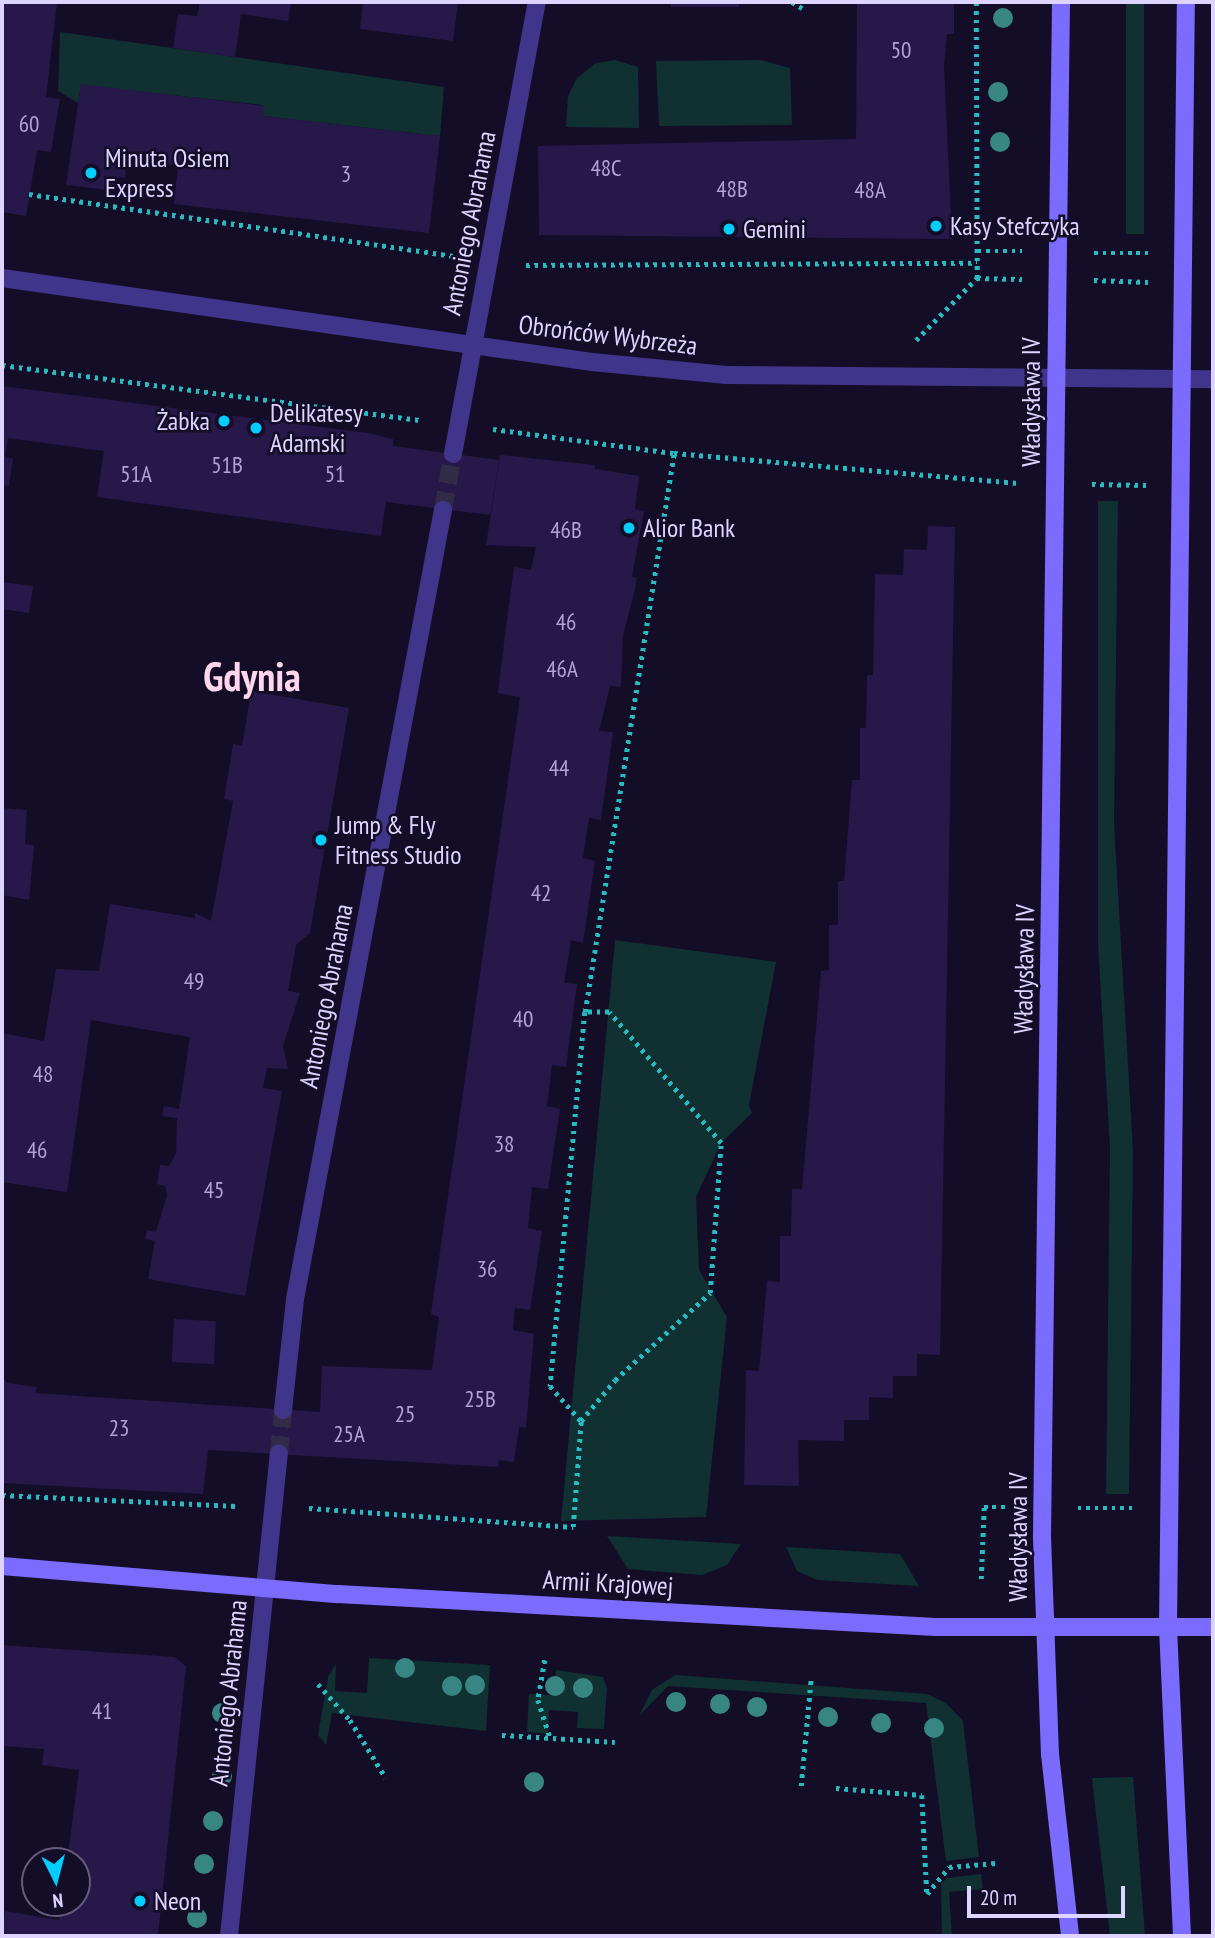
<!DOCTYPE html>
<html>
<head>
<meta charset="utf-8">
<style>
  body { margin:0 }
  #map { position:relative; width:1215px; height:1938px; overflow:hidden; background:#140d27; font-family:"PT Sans Narrow",sans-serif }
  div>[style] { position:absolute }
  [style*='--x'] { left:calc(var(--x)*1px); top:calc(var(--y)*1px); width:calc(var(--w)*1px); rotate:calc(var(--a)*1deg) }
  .green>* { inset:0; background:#103032; transform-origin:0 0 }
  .building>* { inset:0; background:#27184a; transform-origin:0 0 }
  .street-tunnel>* { height:18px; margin-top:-9px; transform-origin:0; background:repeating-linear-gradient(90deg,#322b47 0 18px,transparent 0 27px) }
  .path>* { height:4.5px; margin-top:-2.25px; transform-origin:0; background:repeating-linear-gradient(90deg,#26bcc1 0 3.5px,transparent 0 8.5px) }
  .street>* { height:18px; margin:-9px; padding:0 9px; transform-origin:9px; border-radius:9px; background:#40358a }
  .secondary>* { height:18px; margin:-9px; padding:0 9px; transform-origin:9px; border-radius:9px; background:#7c6bff }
  .trees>* { width:20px; height:20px; margin:-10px; border-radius:50%; background:#388684 }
  .dots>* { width:19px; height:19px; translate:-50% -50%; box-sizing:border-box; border:4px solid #140d27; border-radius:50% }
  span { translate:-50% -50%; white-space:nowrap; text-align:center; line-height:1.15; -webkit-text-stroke:5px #140d27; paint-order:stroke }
  .number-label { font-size:23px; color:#b0a5d2 }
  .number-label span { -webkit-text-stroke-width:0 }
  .poi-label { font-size:26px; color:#ddd4ff }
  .left { translate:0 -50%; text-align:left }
  .right { translate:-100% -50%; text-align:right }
  .street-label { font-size:26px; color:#ddd4ff }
  .town-label { font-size:40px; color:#ffd6ec; font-weight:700 }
  .frame { position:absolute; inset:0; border:4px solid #ddd4ff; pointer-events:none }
  .north { position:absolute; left:21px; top:1847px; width:70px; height:70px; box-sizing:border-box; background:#140d27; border:2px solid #645d7d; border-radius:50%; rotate:174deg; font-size:19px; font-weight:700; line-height:28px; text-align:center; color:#ddd4ff }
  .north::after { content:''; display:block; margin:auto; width:24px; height:32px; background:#00ceff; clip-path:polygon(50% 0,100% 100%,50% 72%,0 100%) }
  .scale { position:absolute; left:967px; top:1886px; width:158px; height:32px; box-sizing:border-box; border:4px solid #ddd4ff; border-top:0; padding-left:9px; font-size:21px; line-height:24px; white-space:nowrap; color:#ddd4ff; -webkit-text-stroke:5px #140d27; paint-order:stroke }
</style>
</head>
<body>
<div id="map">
  <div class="green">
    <div style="left:1126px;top:2px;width:18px;height:232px"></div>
    <div style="clip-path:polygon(60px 32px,444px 87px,440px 136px,263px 116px,263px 105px,81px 85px,78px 103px,58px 91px)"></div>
    <div style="clip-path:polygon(615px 60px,638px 67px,639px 128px,566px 127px,568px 96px,577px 78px,596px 63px)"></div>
    <div style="clip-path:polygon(760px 60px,790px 68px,792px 125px,659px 126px,656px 61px)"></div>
    <div style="clip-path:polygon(1098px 501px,1118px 501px,1114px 823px,1133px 1151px,1129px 1494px,1106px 1494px,1110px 1148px,1098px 944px)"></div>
    <div style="clip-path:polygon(615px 940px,776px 962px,749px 1105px,752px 1113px,721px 1143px,696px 1197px,699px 1270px,727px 1317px,706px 1517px,561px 1521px)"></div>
    <div style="clip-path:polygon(607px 1536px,741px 1544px,727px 1565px,702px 1575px,628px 1569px)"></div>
    <div style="clip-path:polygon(786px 1547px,900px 1554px,919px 1586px,817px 1580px,797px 1571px)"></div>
    <div style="clip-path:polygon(369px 1658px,490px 1665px,486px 1731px,332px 1713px,326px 1745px,318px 1735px,328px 1677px,336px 1664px,335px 1691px,367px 1693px)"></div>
    <div style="clip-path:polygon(556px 1670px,603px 1677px,607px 1688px,604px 1729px,577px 1728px,578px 1712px,549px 1710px,548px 1734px,527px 1732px,529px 1694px,553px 1695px)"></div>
    <div style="clip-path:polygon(675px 1675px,927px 1694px,946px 1703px,963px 1721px,979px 1857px,946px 1861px,926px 1703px,668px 1686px,639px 1716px,652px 1690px)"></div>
    <div style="clip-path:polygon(1133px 1777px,1145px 1936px,1110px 1936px,1092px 1778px)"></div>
    <div style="clip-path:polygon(981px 1874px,983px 1889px,949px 1892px,952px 1936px,942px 1936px,941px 1884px,947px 1878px)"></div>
  </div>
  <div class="building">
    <div style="clip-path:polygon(2px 2px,57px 2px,46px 97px,60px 99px,51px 152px,37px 150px,26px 216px,2px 212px)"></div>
    <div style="clip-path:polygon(200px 2px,291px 2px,288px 21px,241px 14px,235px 57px,173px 48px,178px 14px,197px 16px)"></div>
    <div style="clip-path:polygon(363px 2px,458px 2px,453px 41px,360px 29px)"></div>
    <div style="left:671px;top:2px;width:68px;height:5px"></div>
    <div style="clip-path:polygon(857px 2px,954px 2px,954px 34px,947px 34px,944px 66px,952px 239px,539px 235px,538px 146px,856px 139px)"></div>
    <div style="clip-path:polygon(81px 84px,264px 106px,263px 116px,440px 136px,429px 233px,174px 204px,178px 166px,127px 158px,125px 178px,119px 177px,109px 190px,66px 185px)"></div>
    <div style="clip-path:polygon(2px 386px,367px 433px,393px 439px,393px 446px,499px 460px,490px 515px,386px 502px,381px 536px,97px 497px,104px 451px,8px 438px,5px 457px,13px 459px,9px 486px,2px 485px)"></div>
    <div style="clip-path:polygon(500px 455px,595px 465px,595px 469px,639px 476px,635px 509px,644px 511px,632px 577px,637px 578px,635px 590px,623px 635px,621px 687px,610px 686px,599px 731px,613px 732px,601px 820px,589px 818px,583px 858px,595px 861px,583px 943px,571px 940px,564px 983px,577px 984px,566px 1067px,552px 1065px,547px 1106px,560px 1109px,548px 1189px,532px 1187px,528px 1228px,542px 1231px,530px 1310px,515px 1308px,513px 1330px,534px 1334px,526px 1428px,519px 1427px,514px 1462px,499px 1460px,498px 1467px,208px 1450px,203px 1494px,2px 1483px,2px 1376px,7px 1383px,37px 1387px,35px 1393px,320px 1412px,322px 1366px,432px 1370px,439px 1317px,431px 1314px,520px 697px,498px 693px,505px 635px,514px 567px,531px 570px,536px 547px,486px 545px)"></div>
    <div style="clip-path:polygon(928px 526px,955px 527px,940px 1355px,917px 1354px,917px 1376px,893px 1376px,893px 1398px,869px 1397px,869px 1420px,844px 1420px,844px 1441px,798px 1440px,799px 1486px,744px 1485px,746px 1370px,759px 1371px,767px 1281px,780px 1282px,780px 1236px,791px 1236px,792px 1189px,802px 1189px,821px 971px,829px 970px,829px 925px,838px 925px,838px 881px,844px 881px,852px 780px,860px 780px,860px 728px,866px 728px,867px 675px,873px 675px,875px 574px,903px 575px,904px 549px,927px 550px)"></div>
    <div style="clip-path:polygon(2px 582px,33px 586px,29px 613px,2px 609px)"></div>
    <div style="clip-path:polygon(251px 691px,349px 708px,310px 933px,296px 945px,288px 991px,300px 993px,283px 1046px,288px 1069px,267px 1068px,263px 1088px,282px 1091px,245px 1296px,148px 1279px,155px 1241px,145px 1239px,147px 1230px,156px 1232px,167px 1195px,165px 1186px,157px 1184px,160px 1165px,169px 1166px,176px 1154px,177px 1118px,162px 1116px,164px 1106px,179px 1109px,190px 1037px,91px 1020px,67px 1192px,2px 1182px,2px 1033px,44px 1041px,56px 969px,99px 971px,110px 904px,195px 918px,195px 913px,211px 921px,233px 801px,224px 799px,233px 744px,242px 746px)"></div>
    <div style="clip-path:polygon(2px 808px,27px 810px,25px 844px,34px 845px,29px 900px,2px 895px)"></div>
    <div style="left:174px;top:1319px;width:42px;height:43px;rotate:3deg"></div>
    <div style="clip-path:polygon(2px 1645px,174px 1657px,186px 1666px,158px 1936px,2px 1936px,5px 1911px,59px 1920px,62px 1903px,77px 1903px,77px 1861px,60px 1861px,61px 1854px,68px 1855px,79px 1770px,42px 1765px,44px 1749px,2px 1746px)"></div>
  </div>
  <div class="street-tunnel">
    <div style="--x:443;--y:510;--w:57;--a:-79.9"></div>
    <div style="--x:279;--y:1454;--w:44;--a:-84.8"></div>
  </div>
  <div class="path">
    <div style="--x:792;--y:2;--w:12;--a:31"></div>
    <div style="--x:29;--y:194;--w:429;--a:8.3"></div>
    <div style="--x:978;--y:251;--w:44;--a:0"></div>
    <div style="--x:1094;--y:253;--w:54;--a:0"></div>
    <div style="--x:526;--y:265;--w:451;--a:-0.3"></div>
    <div style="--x:977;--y:278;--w:45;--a:1.3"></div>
    <div style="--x:1094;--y:280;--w:54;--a:2.1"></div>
    <div style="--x:916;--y:340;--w:87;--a:-45.5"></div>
    <div style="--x:977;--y:278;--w:276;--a:-90.2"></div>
    <div style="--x:2;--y:365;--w:423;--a:7.5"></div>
    <div style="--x:493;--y:429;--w:183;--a:7.6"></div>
    <div style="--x:674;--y:453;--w:347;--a:5"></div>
    <div style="--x:1092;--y:484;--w:54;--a:1.1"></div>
    <div style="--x:585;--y:1012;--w:566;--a:-80.95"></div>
    <div style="--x:2;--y:1495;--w:235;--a:2.7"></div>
    <div style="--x:309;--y:1508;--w:265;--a:4.1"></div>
    <div style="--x:573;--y:1527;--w:106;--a:-85.7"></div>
    <div style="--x:581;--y:1421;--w:53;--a:-50.3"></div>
    <div style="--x:615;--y:1380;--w:129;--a:-42.5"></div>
    <div style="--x:710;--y:1293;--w:150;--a:-85.8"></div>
    <div style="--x:721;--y:1143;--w:172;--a:-130.5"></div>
    <div style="--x:609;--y:1012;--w:24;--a:180"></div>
    <div style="--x:585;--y:1012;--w:376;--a:95.3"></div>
    <div style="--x:550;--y:1386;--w:47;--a:48.5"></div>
    <div style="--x:1078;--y:1508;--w:54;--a:0"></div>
    <div style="--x:981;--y:1579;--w:72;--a:-87.6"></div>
    <div style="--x:984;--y:1507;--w:22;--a:0"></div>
    <div style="--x:545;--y:1660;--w:41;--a:99.9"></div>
    <div style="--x:538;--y:1700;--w:40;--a:72"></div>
    <div style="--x:318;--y:1684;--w:48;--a:48.4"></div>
    <div style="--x:350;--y:1720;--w:68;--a:58.2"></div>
    <div style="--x:502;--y:1735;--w:113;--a:3.5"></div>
    <div style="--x:801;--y:1786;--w:108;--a:-84.7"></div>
    <div style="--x:836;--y:1788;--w:86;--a:4.7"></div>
    <div style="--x:922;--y:1795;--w:99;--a:87.1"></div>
    <div style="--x:927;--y:1894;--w:35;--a:-51"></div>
    <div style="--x:949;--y:1867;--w:47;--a:-4.9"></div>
  </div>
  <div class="street">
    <div style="--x:2;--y:278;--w:596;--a:8.1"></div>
    <div style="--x:592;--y:362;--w:135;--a:5.5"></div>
    <div style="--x:726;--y:375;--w:487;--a:0.5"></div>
    <div style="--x:453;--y:454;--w:460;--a:-79.5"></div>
    <div style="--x:283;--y:1410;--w:112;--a:-83.8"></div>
    <div style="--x:295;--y:1299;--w:803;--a:-79.38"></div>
    <div style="--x:229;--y:1936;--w:485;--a:-84.1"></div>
  </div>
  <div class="secondary">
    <div style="--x:1061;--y:2;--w:1535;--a:90.71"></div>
    <div style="--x:1042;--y:1537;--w:217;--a:87.9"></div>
    <div style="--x:1050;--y:1754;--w:183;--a:83.7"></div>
    <div style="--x:2;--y:1566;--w:337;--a:4.8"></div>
    <div style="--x:338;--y:1594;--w:598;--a:3.16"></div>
    <div style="--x:935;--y:1627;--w:278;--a:0"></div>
    <div style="--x:1182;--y:1936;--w:308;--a:-92.6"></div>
    <div style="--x:1168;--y:1628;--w:1626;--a:-89.37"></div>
  </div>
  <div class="trees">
    <div style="left:1003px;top:18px"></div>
    <div style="left:998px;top:92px"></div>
    <div style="left:1000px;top:142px"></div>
    <div style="left:405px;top:1668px"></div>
    <div style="left:475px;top:1685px"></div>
    <div style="left:452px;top:1686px"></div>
    <div style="left:555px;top:1686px"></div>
    <div style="left:583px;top:1688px"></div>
    <div style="left:676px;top:1702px"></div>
    <div style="left:720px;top:1704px"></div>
    <div style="left:757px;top:1707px"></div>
    <div style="left:222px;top:1713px"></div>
    <div style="left:828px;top:1717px"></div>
    <div style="left:881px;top:1723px"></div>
    <div style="left:934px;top:1728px"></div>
    <div style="left:222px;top:1776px"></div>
    <div style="left:534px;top:1782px"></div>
    <div style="left:213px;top:1821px"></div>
    <div style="left:204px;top:1864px"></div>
    <div style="left:197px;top:1918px"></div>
  </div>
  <div class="dots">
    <div style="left:91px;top:173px;background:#00ceff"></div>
    <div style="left:936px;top:226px;background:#00ceff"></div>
    <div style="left:729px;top:229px;background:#00ceff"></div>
    <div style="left:224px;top:421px;background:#00ceff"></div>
    <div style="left:256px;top:428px;background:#00ceff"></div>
    <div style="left:629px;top:528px;background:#00ceff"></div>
    <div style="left:321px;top:840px;background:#00ceff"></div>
    <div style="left:140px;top:1901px;background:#00ceff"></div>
  </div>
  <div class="number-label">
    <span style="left:901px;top:50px">50</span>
    <span style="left:29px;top:124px">60</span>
    <span style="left:606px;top:168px">48C</span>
    <span style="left:346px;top:174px">3</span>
    <span style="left:732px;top:189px">48B</span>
    <span style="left:870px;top:190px">48A</span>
    <span style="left:227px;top:465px">51B</span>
    <span style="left:136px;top:474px">51A</span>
    <span style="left:335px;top:474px">51</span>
    <span style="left:566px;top:530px">46B</span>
    <span style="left:566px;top:622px">46</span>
    <span style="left:562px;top:669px">46A</span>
    <span style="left:559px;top:768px">44</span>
    <span style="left:541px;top:893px">42</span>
    <span style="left:194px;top:981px">49</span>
    <span style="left:523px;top:1019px">40</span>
    <span style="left:43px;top:1074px">48</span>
    <span style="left:504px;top:1144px">38</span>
    <span style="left:37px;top:1150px">46</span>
    <span style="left:214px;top:1190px">45</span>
    <span style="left:487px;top:1269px">36</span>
    <span style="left:480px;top:1399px">25B</span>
    <span style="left:405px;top:1414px">25</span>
    <span style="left:119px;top:1428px">23</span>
    <span style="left:349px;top:1434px">25A</span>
    <span style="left:102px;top:1711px">41</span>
  </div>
  <div class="poi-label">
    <span class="left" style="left:105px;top:173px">Minuta Osiem<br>Express</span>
    <span class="left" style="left:950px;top:226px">Kasy Stefczyka</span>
    <span class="left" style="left:743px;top:229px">Gemini</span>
    <span class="left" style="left:270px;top:428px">Delikatesy<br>Adamski</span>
    <span class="right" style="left:210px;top:421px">Żabka</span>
    <span class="left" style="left:643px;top:528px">Alior Bank</span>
    <span class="left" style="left:335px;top:840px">Jump &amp; Fly<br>Fitness Studio</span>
    <span class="left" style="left:154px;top:1901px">Neon</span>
  </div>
  <div class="street-label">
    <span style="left:469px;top:223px;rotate:-79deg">Antoniego Abrahama</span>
    <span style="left:608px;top:335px;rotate:7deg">Obrońców Wybrzeża</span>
    <span style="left:1031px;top:402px;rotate:-90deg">Władysława IV</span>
    <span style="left:1024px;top:969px;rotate:-89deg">Władysława IV</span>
    <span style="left:326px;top:996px;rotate:-79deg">Antoniego Abrahama</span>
    <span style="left:1018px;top:1537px;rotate:-90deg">Władysława IV</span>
    <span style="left:608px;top:1583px;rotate:3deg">Armii Krajowej</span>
    <span style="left:228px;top:1693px;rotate:-84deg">Antoniego Abrahama</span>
  </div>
  <div class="town-label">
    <span style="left:252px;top:676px">Gdynia</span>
  </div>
  <div class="frame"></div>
  <div class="north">N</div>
  <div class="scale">20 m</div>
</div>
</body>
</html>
